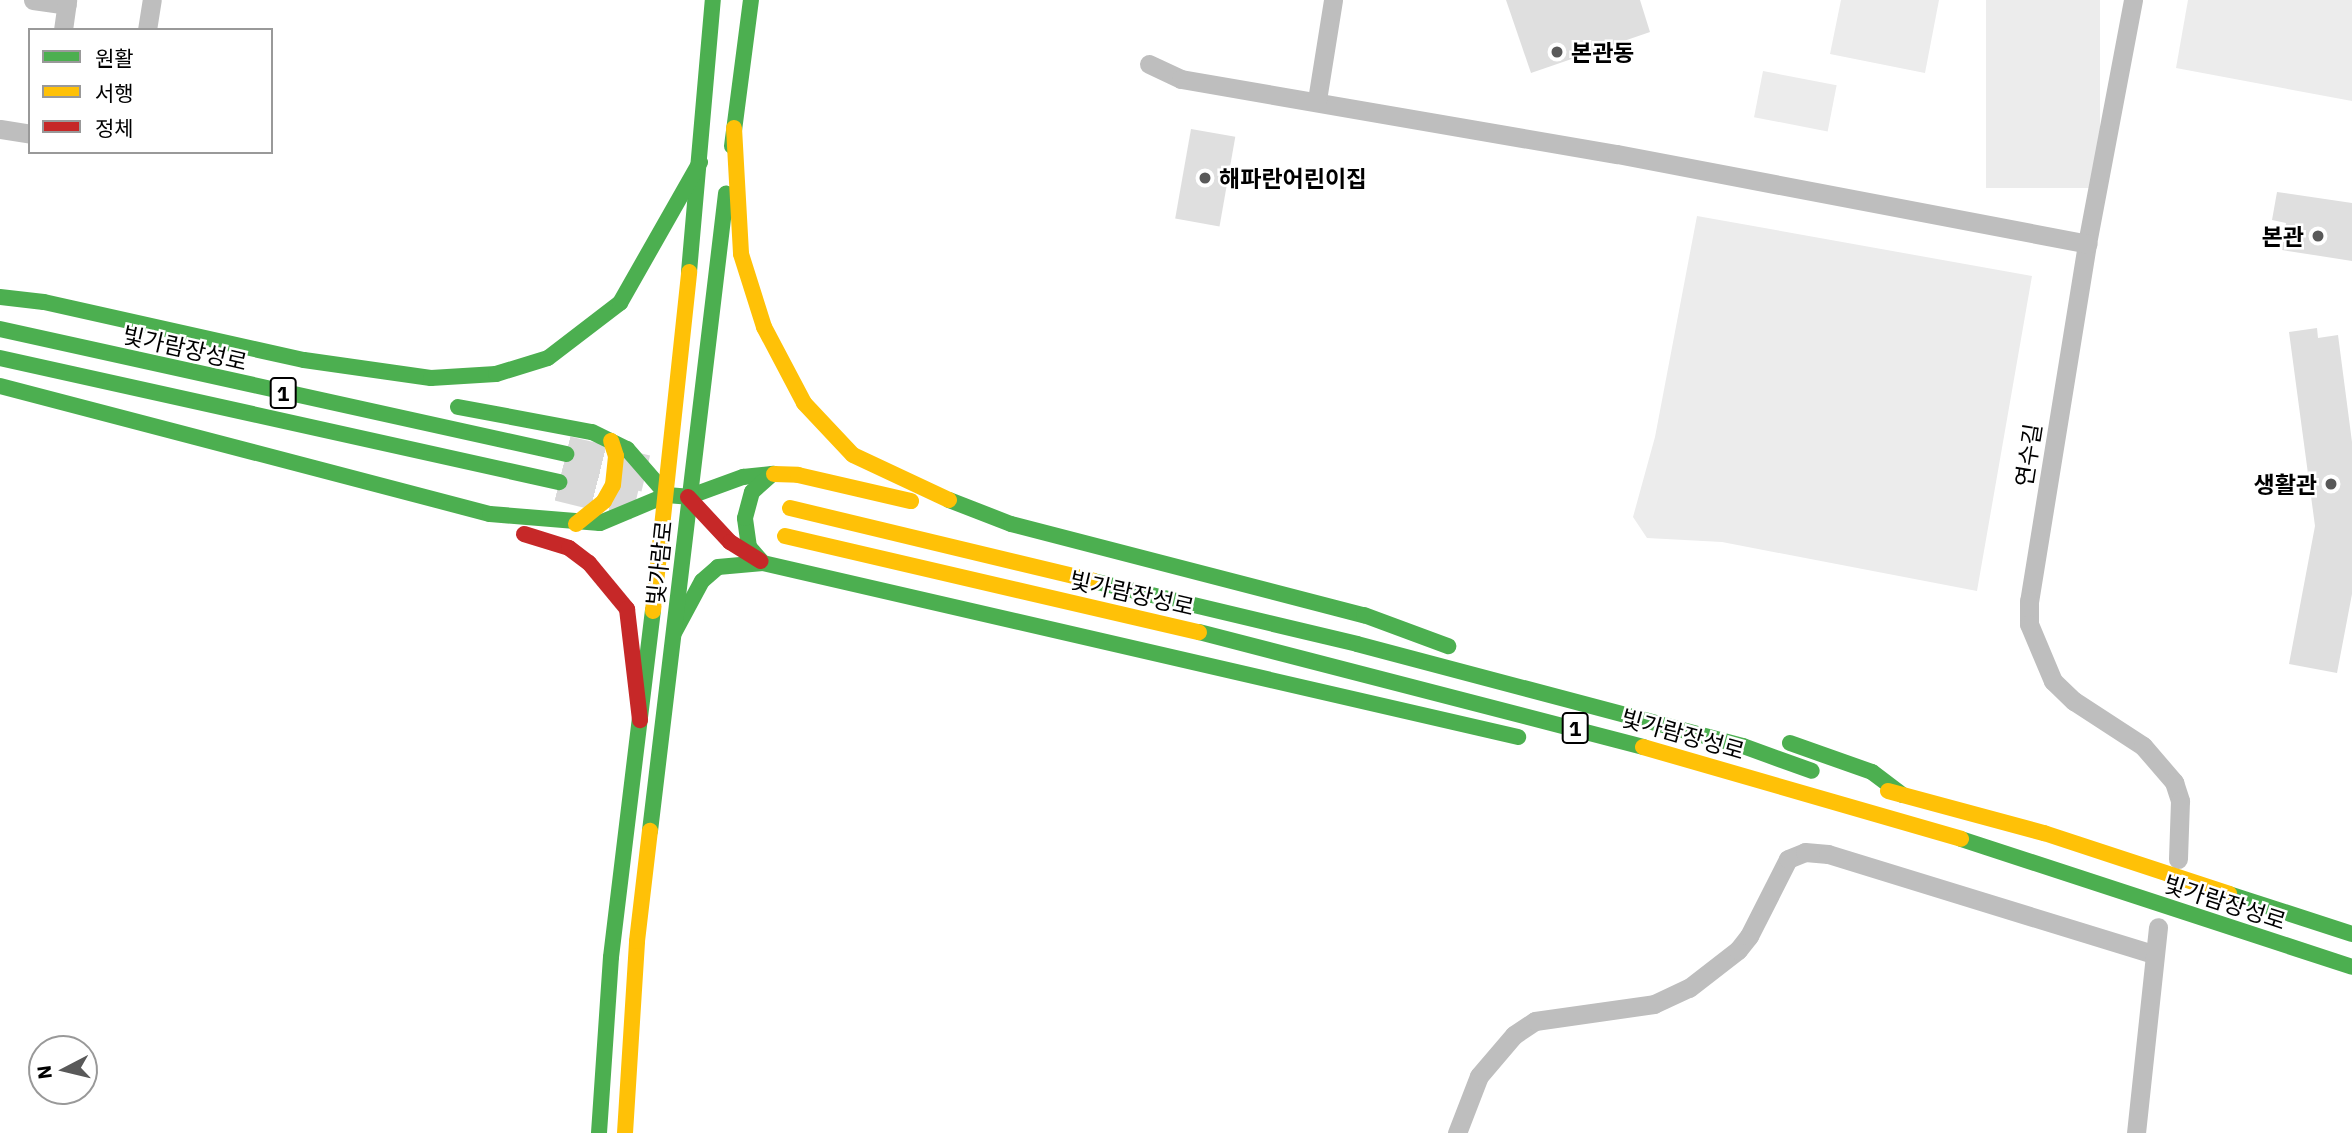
<!DOCTYPE html>
<html>
<head>
<meta charset="utf-8">
<style>
  body { margin:0 }
  #map { position:relative; width:2352px; height:1133px; overflow:hidden; background:#fff; font-family:"IBM Plex Sans","Noto Sans KR",sans-serif }
  div>[style] { position:absolute }
  [style*='--x'] { left:calc(var(--x)*1px); top:calc(var(--y)*1px); width:calc(var(--w)*1px); rotate:calc(var(--a)*1deg) }
  .green>* { inset:0; background:#ececec; transform-origin:0 0 }
  .building>* { inset:0; background:#dfdfdf; transform-origin:0 0 }
  .highway-tunnel>* { height:37px; margin-top:-18.5px; transform-origin:0; background:repeating-linear-gradient(90deg,#d9d9d9 0 37px,transparent 0 55px) }
  .street>* { height:19px; margin:-9.5px; padding:0 9.5px; transform-origin:9.5px; border-radius:9.5px; background:#bebebe }
  .fast>* { height:16px; margin:-8px; padding:0 8px; transform-origin:8px; border-radius:8px; background:#4caf50 }
  .slow>* { height:16px; margin:-8px; padding:0 8px; transform-origin:8px; border-radius:8px; background:#ffc107 }
  .jam>* { height:16px; margin:-8px; padding:0 8px; transform-origin:8px; border-radius:8px; background:#c62828 }
  .dots>* { width:19px; height:19px; translate:-50% -50%; box-sizing:border-box; border:4px solid #fff; border-radius:50% }
  span { translate:-50% -50%; white-space:nowrap; text-align:center; line-height:1.15; -webkit-text-stroke:5px #fff; paint-order:stroke }
  .shield-label span { padding:2px 5px; background:#fff; border:2px solid; border-radius:5px; -webkit-text-stroke-width:0 }
  .shield-label { font-size:21px; color:#000; font-weight:700 }
  .poi-label { font-size:23px; color:#000; font-weight:700 }
  .left { translate:0 -50%; text-align:left }
  .right { translate:-100% -50%; text-align:right }
  .street-label { font-size:23px; color:#000 }
  .legend { position:absolute; left:28px; top:28px; width:245px; height:126px; box-sizing:border-box; background:#fff; border:2px solid #999; margin:0; padding:9px 12px; list-style:none; font-size:21px; color:#000 }
  .legend li { display:flex; align-items:center; gap:14px; height:35px }
  .legend b { width:35px; border:2px solid #999 }
  .north { position:absolute; left:28px; top:1035px; width:70px; height:70px; box-sizing:border-box; background:#fff; border:2px solid #999; border-radius:50%; rotate:263deg; font-size:19px; font-weight:700; line-height:28px; text-align:center; color:#000 }
  .north::after { content:''; display:block; margin:auto; width:24px; height:32px; background:#595959; clip-path:polygon(50% 0,100% 100%,50% 72%,0 100%) }
</style>
</head>
<body>
<div id="map">
  <div class="green">
    <div style="clip-path:polygon(1841px 0,1939px 0,1925px 73px,1830px 54px)"></div>
    <div style="left:1986px;top:0;width:114px;height:188px"></div>
    <div style="clip-path:polygon(2188px 0,2352px 0,2352px 101px,2176px 68px)"></div>
    <div style="left:1763px;top:71px;width:75px;height:47px;rotate:11deg"></div>
    <div style="clip-path:polygon(1697px 216px,2032px 276px,1977px 591px,1722px 542px,1647px 538px,1633px 517px,1655px 437px)"></div>
  </div>
  <div class="building">
    <div style="clip-path:polygon(1506px 0,1640px 0,1650px 32px,1531px 73px)"></div>
    <div style="left:1191px;top:129px;width:45px;height:91px;rotate:10deg"></div>
    <div style="clip-path:polygon(2277px 192px,2352px 203px,2352px 261px,2282px 250px,2286px 223px,2272px 220px)"></div>
    <div style="clip-path:polygon(2317px 328px,2318px 338px,2338px 335px,2352px 442px,2352px 594px,2337px 673px,2289px 664px,2315px 526px,2289px 332px)"></div>
  </div>
  <div class="highway-tunnel">
    <div style="--x:566;--y:454;--w:82;--a:13.4"></div>
    <div style="--x:559;--y:482;--w:79;--a:13.9"></div>
  </div>
  <div class="street">
    <div style="--x:33;--y:0;--w:34;--a:8"></div>
    <div style="--x:2133;--y:0;--w:248;--a:100.7"></div>
    <div style="--x:2087;--y:244;--w:362;--a:99.2"></div>
    <div style="--x:2029;--y:601;--w:23;--a:90"></div>
    <div style="--x:2029;--y:624;--w:62;--a:67.2"></div>
    <div style="--x:2053;--y:681;--w:29;--a:44"></div>
    <div style="--x:2074;--y:701;--w:82;--a:33.1"></div>
    <div style="--x:2143;--y:746;--w:48;--a:49.3"></div>
    <div style="--x:2174;--y:782;--w:20;--a:72"></div>
    <div style="--x:2180;--y:801;--w:58;--a:92"></div>
    <div style="--x:63;--y:30;--w:30;--a:-82"></div>
    <div style="--x:147;--y:30;--w:30;--a:-81"></div>
    <div style="--x:1149;--y:64;--w:35;--a:25"></div>
    <div style="--x:1181;--y:79;--w:442;--a:9.8"></div>
    <div style="--x:1617;--y:154;--w:479;--a:10.8"></div>
    <div style="--x:1317;--y:100;--w:101;--a:-80.9"></div>
    <div style="--x:0;--y:129;--w:30;--a:9"></div>
    <div style="--x:1457;--y:1133;--w:61;--a:-68.9"></div>
    <div style="--x:1479;--y:1076;--w:54;--a:-49.5"></div>
    <div style="--x:1514;--y:1035;--w:25;--a:-34"></div>
    <div style="--x:1535;--y:1021;--w:120;--a:-8.1"></div>
    <div style="--x:1654;--y:1004;--w:38;--a:-25"></div>
    <div style="--x:1689;--y:988;--w:62;--a:-37.8"></div>
    <div style="--x:1738;--y:950;--w:18;--a:-52"></div>
    <div style="--x:1749;--y:936;--w:86;--a:-63.1"></div>
    <div style="--x:1788;--y:859;--w:18;--a:-22"></div>
    <div style="--x:1805;--y:852;--w:23;--a:5"></div>
    <div style="--x:1828;--y:854;--w:341;--a:17.1"></div>
    <div style="--x:2136;--y:1133;--w:207;--a:-83.9"></div>
  </div>
  <div class="fast">
    <div style="--x:732;--y:146;--w:147;--a:-82.6"></div>
    <div style="--x:689;--y:272;--w:273;--a:-85"></div>
    <div style="--x:0;--y:297;--w:44;--a:6.5"></div>
    <div style="--x:44;--y:302;--w:266;--a:12.6"></div>
    <div style="--x:304;--y:360;--w:128;--a:8.1"></div>
    <div style="--x:431;--y:378;--w:65;--a:-3.5"></div>
    <div style="--x:496;--y:374;--w:54;--a:-17.1"></div>
    <div style="--x:548;--y:358;--w:91;--a:-37.4"></div>
    <div style="--x:620;--y:303;--w:162;--a:-60.4"></div>
    <div style="--x:0;--y:329;--w:580;--a:12.45"></div>
    <div style="--x:0;--y:358;--w:573;--a:12.51"></div>
    <div style="--x:0;--y:386;--w:506;--a:14.64"></div>
    <div style="--x:490;--y:514;--w:110;--a:4.7"></div>
    <div style="--x:600;--y:523;--w:73;--a:-22.7"></div>
    <div style="--x:667;--y:495;--w:21;--a:5"></div>
    <div style="--x:688;--y:497;--w:59;--a:-20"></div>
    <div style="--x:743;--y:477;--w:31;--a:-6"></div>
    <div style="--x:458;--y:407;--w:136;--a:10.6"></div>
    <div style="--x:592;--y:432;--w:39;--a:26"></div>
    <div style="--x:627;--y:449;--w:61;--a:49"></div>
    <div style="--x:949;--y:500;--w:66;--a:21.2"></div>
    <div style="--x:1011;--y:524;--w:365;--a:14.5"></div>
    <div style="--x:1364;--y:615;--w:90;--a:20.3"></div>
    <div style="--x:763;--y:563;--w:21;--a:-131"></div>
    <div style="--x:749;--y:547;--w:29;--a:-98"></div>
    <div style="--x:745;--y:518;--w:27;--a:-75"></div>
    <div style="--x:752;--y:492;--w:27;--a:-42"></div>
    <div style="--x:1093;--y:581;--w:271;--a:13.4"></div>
    <div style="--x:1357;--y:644;--w:399;--a:14.8"></div>
    <div style="--x:1743;--y:746;--w:73;--a:19.9"></div>
    <div style="--x:1199;--y:632;--w:459;--a:14.5"></div>
    <div style="--x:674;--y:633;--w:59;--a:-61.7"></div>
    <div style="--x:702;--y:581;--w:21;--a:-41"></div>
    <div style="--x:718;--y:567;--w:45;--a:-5.1"></div>
    <div style="--x:763;--y:563;--w:775;--a:12.98"></div>
    <div style="--x:1790;--y:743;--w:87;--a:19.5"></div>
    <div style="--x:1872;--y:772;--w:38;--a:37"></div>
    <div style="--x:650;--y:831;--w:642;--a:-83.2"></div>
    <div style="--x:1961;--y:839;--w:411;--a:18.1"></div>
    <div style="--x:2229;--y:894;--w:129;--a:18"></div>
    <div style="--x:599;--y:1133;--w:176;--a:-86.1"></div>
    <div style="--x:611;--y:957;--w:349;--a:-83.1"></div>
  </div>
  <div class="slow">
    <div style="--x:734;--y:128;--w:126;--a:86.8"></div>
    <div style="--x:741;--y:254;--w:77;--a:72.5"></div>
    <div style="--x:764;--y:327;--w:86;--a:62.2"></div>
    <div style="--x:804;--y:403;--w:71;--a:46.7"></div>
    <div style="--x:853;--y:455;--w:106;--a:25.1"></div>
    <div style="--x:774;--y:474;--w:24;--a:2"></div>
    <div style="--x:798;--y:475;--w:116;--a:13"></div>
    <div style="--x:790;--y:508;--w:312;--a:13.5"></div>
    <div style="--x:576;--y:524;--w:36;--a:-39"></div>
    <div style="--x:604;--y:501;--w:18;--a:-61"></div>
    <div style="--x:613;--y:485;--w:29;--a:-84"></div>
    <div style="--x:616;--y:456;--w:16;--a:-108"></div>
    <div style="--x:785;--y:536;--w:425;--a:13.1"></div>
    <div style="--x:653;--y:611;--w:341;--a:-83.9"></div>
    <div style="--x:1643;--y:747;--w:331;--a:16.1"></div>
    <div style="--x:1888;--y:791;--w:162;--a:15.1"></div>
    <div style="--x:2044;--y:833;--w:195;--a:18.2"></div>
    <div style="--x:625;--y:1133;--w:192;--a:-86.4"></div>
    <div style="--x:637;--y:941;--w:111;--a:-83.3"></div>
  </div>
  <div class="jam">
    <div style="--x:688;--y:497;--w:62;--a:47"></div>
    <div style="--x:730;--y:542;--w:36;--a:32"></div>
    <div style="--x:524;--y:534;--w:47;--a:17.3"></div>
    <div style="--x:569;--y:548;--w:25;--a:37"></div>
    <div style="--x:589;--y:563;--w:60;--a:50.4"></div>
    <div style="--x:627;--y:609;--w:112;--a:83.3"></div>
  </div>
  <div class="dots">
    <div style="left:1557px;top:52px;background:#595959"></div>
    <div style="left:1205px;top:178px;background:#595959"></div>
    <div style="left:2318px;top:236px;background:#595959"></div>
    <div style="left:2331px;top:484px;background:#595959"></div>
  </div>
  <div class="shield-label">
    <span style="left:283px;top:393px">1</span>
    <span style="left:1575px;top:728px">1</span>
  </div>
  <div class="poi-label">
    <span class="left" style="left:1571px;top:52px">본관동</span>
    <span class="left" style="left:1219px;top:178px">해파란어린이집</span>
    <span class="right" style="left:2304px;top:236px">본관</span>
    <span class="right" style="left:2317px;top:484px">생활관</span>
  </div>
  <div class="street-label">
    <span style="left:185px;top:348px;rotate:13deg">빛가람장성로</span>
    <span style="left:2028px;top:455px;rotate:-81deg">연수길</span>
    <span style="left:659px;top:563px;rotate:-84deg">빛가람로</span>
    <span style="left:1132px;top:593px;rotate:13deg">빛가람장성로</span>
    <span style="left:1683px;top:734px;rotate:16deg">빛가람장성로</span>
    <span style="left:2225px;top:902px;rotate:18deg">빛가람장성로</span>
  </div>
  <ul class="legend">
  <li><b style="height:9px;background:#4caf50"></b>원활</li>
  <li><b style="height:9px;background:#ffc107"></b>서행</li>
  <li><b style="height:9px;background:#c62828"></b>정체</li>
  </ul>
  <div class="north">N</div>
</div>
</body>
</html>
